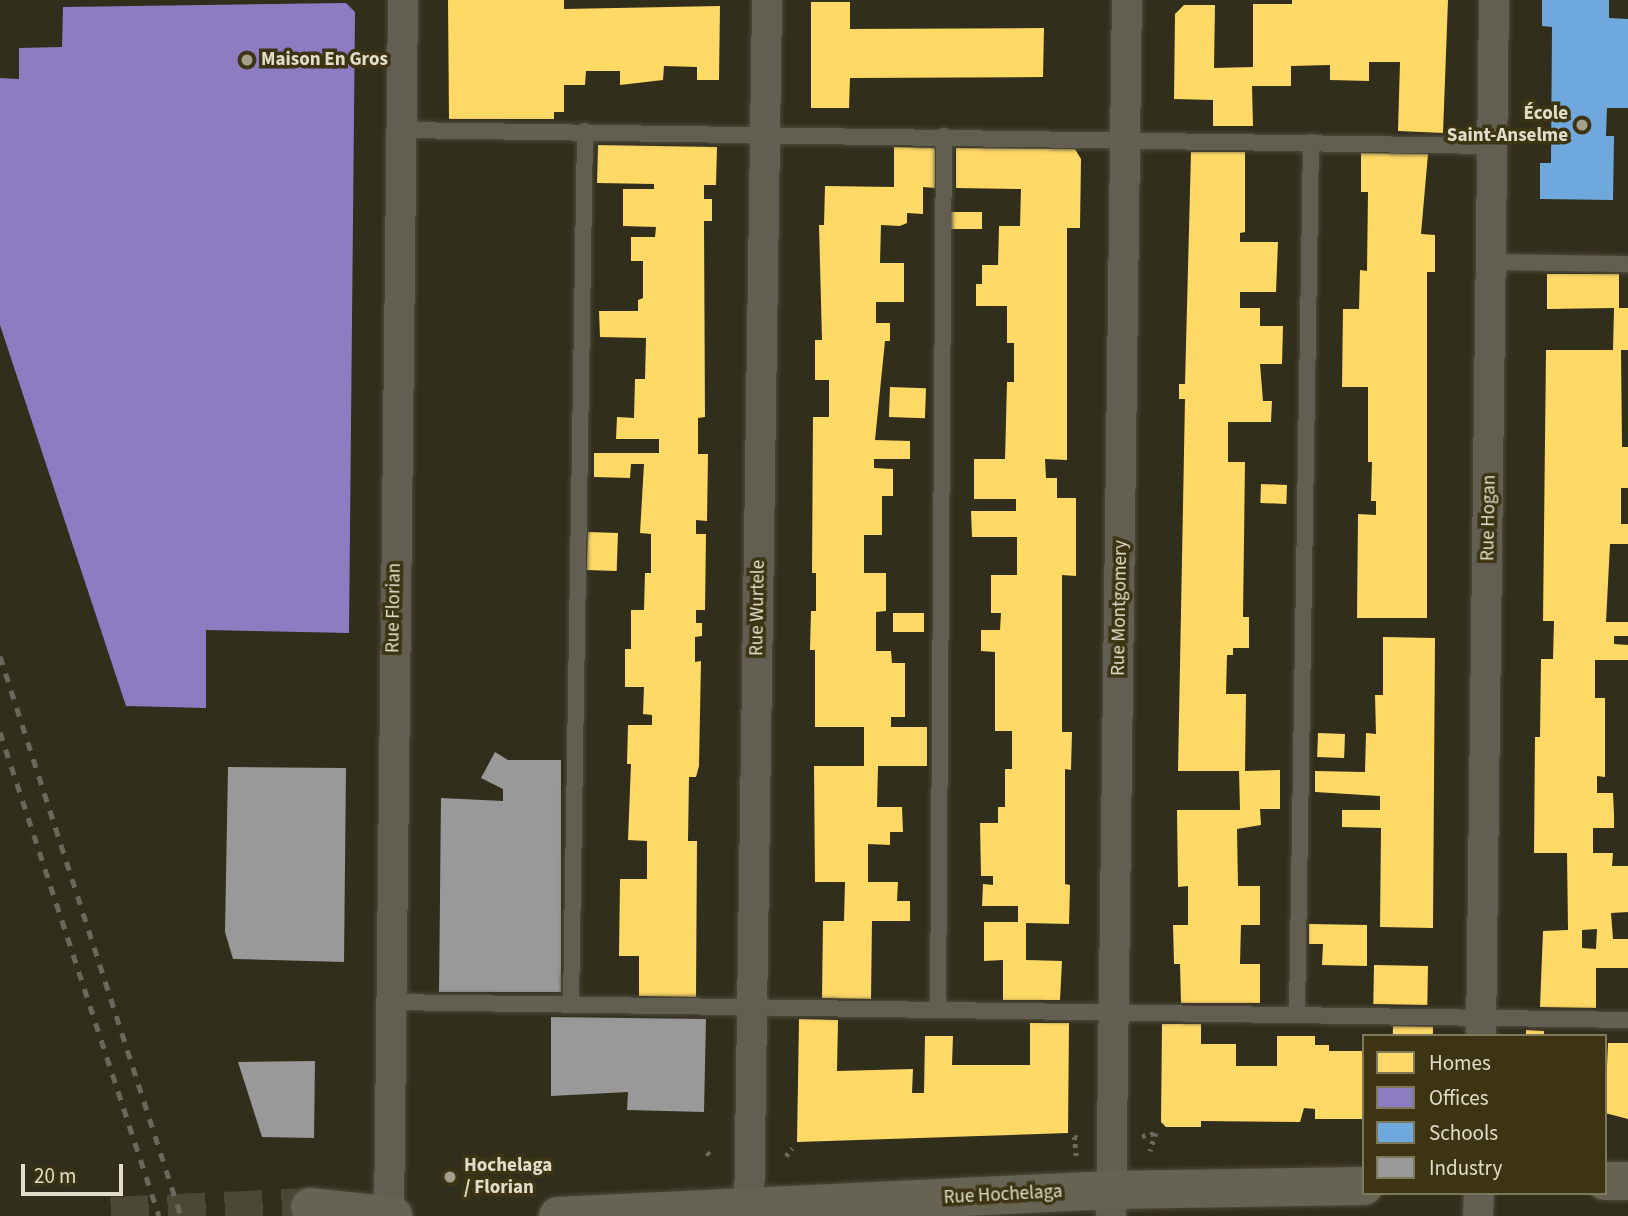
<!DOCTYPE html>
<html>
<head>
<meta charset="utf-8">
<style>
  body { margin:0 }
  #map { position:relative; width:1628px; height:1216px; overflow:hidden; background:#322e1c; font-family:"Source Sans 3",sans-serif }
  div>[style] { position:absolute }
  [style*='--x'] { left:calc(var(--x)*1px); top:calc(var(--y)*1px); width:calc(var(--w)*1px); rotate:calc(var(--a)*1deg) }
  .homes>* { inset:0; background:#ffd966; transform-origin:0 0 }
  .offices>* { inset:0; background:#8e7cc3 }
  .schools>* { inset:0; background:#6fa8dc }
  .industry>* { inset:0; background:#999 }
  .secondary-tunnel>* { height:38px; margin-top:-19px; transform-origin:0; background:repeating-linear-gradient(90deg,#4c4836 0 38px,transparent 0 57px) }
  .path>* { height:4.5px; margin-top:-2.25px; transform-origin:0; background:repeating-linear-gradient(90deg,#6e6b5f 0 3.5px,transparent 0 8.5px) }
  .roads { filter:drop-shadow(0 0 2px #4e4a3b) drop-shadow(0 0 2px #4e4a3b) }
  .lane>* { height:16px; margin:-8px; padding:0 8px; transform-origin:8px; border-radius:8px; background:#625f52 }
  .street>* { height:30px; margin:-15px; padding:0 15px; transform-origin:15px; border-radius:15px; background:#625f52 }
  .secondary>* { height:38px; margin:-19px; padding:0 19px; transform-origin:19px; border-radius:19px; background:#676353 }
  .rail>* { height:5px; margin-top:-2.5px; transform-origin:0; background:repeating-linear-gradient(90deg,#6a685b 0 9px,transparent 0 18px) }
  .dots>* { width:19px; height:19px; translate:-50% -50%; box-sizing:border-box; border:4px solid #3c3412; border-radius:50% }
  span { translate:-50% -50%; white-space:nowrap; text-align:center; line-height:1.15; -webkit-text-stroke:7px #3c3412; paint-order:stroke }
  .poi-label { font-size:19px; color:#e1ddca; font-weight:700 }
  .left { translate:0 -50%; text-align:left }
  .right { translate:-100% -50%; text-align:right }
  .street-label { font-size:19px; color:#e1ddca }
  .legend { position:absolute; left:1362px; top:1034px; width:245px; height:161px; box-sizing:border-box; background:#3c3412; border:2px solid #7e785c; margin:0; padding:9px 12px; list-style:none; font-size:21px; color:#e1ddca }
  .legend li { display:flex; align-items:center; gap:14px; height:35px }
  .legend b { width:35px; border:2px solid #7e785c }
  .scale { position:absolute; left:21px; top:1164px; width:102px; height:32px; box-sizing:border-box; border:4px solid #e1ddca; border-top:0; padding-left:9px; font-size:21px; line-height:24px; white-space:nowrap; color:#e1ddca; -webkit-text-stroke:5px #3c3412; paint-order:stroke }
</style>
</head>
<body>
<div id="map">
  <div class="homes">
    <div style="clip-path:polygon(448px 0,564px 0,564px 9px,720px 6px,719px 80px,697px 80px,697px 67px,664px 66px,663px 80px,620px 85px,620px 71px,586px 71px,585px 85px,564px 85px,564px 112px,554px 112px,554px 119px,449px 119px)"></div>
    <div style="clip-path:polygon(1292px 0,1448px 0,1443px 133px,1398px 131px,1400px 62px,1369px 62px,1369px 81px,1330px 80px,1330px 65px,1291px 66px,1291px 86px,1252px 86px,1253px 126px,1213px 126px,1213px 100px,1174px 99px,1175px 14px,1184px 5px,1215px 5px,1214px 68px,1253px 67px,1253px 4px,1292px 4px)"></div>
    <div style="clip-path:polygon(811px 2px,850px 2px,850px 29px,1044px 28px,1043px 77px,850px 78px,849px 108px,811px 108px)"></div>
    <div style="clip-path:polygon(598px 145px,717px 147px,716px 185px,704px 185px,704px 199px,712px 199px,712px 221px,704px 221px,705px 417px,698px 418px,698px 454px,708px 454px,707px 521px,696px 520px,696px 534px,706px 534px,705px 610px,696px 610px,696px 623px,702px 623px,702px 636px,695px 637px,695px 662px,701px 661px,699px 766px,696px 777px,689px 777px,688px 841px,697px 841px,696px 997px,639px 996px,639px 956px,619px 956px,620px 879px,647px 879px,647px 841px,628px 840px,631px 764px,627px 764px,628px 725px,652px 725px,652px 715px,643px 714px,644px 687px,625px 687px,625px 649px,631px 649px,631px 610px,644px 610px,645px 573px,651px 573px,651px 534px,640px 533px,644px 464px,631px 464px,630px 478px,594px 477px,594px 453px,659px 453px,659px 439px,616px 439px,617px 417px,634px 418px,635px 379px,645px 379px,646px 338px,600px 337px,599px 311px,638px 311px,638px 300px,643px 298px,643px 261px,631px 261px,631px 237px,655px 237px,656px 227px,623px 226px,623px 189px,654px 189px,654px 184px,597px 183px)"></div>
    <div style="clip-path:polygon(894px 147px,935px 148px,935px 188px,923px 187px,923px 214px,907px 213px,907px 223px,900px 226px,881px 225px,880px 263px,904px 263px,904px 302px,876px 302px,876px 323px,890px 323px,890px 341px,885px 341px,875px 440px,910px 441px,910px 459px,874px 459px,874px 468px,893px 469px,893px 496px,882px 496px,882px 535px,864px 535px,864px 573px,886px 573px,886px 611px,876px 612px,876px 651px,891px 651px,892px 663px,905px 663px,905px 717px,891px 717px,891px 727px,927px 727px,927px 766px,878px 766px,877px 807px,902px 807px,903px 832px,890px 832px,890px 845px,868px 844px,868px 882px,898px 882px,897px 901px,910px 901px,910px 921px,872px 921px,871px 999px,822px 998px,823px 921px,844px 921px,845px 882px,815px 882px,814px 766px,864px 766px,864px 727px,815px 727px,815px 650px,810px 650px,811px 611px,816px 611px,816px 573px,812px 573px,813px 417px,829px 417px,829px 380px,815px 380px,815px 340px,822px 340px,819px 225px,824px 225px,825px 186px,894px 187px)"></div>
    <div style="clip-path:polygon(956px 148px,1075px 149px,1081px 159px,1080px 228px,1067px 228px,1067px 460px,1045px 459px,1046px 478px,1057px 478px,1057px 498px,1076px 498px,1076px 576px,1062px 575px,1062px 732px,1072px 732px,1071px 770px,1065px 769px,1065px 884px,1070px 885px,1069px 924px,1026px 923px,1026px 960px,1062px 961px,1060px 1000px,1003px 1000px,1003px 960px,984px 961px,984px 922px,1018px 922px,1018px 906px,982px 906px,983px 884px,993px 885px,993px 876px,981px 876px,980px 823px,998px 823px,998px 807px,1005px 807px,1005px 769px,1012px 769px,1012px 731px,995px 731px,995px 652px,981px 651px,981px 630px,1000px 630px,1001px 613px,991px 613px,991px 575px,1017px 575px,1017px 537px,972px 537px,971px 511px,1016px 511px,1016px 499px,974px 499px,974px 459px,1005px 459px,1007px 382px,1014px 382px,1014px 343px,1007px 343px,1007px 306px,976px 306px,976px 284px,982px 284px,982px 265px,998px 265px,999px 226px,1020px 226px,1021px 189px,956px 188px)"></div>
    <div style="clip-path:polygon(1191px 152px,1245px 152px,1245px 232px,1240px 233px,1240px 242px,1278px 242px,1276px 292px,1240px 292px,1240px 308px,1260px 308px,1260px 326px,1283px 326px,1282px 364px,1260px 364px,1263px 401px,1272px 401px,1271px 422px,1228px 422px,1228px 462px,1245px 462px,1243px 617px,1249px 617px,1249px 648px,1233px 648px,1233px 655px,1227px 655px,1226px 694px,1246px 694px,1245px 771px,1280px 770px,1280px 809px,1260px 809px,1261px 825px,1237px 829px,1238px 886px,1260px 886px,1260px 925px,1241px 925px,1240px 964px,1260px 964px,1260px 1003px,1181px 1003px,1180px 964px,1174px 964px,1173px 925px,1188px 925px,1188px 886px,1178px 887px,1177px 810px,1240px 810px,1239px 771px,1178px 771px,1185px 399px,1179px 399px,1179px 384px,1185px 384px)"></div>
    <div style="clip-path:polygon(1361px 153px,1428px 154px,1421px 234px,1435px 235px,1435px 272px,1427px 272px,1427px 618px,1357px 618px,1358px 514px,1376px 515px,1376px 501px,1371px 501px,1372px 462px,1368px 462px,1368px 387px,1342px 387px,1343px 309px,1359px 309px,1360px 270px,1367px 271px,1368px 192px,1361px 192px)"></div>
    <div style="left:949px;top:212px;width:33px;height:17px"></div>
    <div style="clip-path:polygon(evenodd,1547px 274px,1619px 274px,1619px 308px,1628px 308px,1628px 350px,1621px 350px,1622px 447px,1628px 447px,1628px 488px,1621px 488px,1621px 524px,1628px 524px,1628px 544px,1610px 544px,1606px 622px,1628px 622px,1628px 636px,1614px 636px,1614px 644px,1628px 645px,1628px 660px,1595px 660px,1595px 698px,1605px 698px,1605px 777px,1597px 776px,1597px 793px,1613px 793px,1614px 814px,1614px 828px,1593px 828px,1593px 853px,1613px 853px,1612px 866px,1628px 866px,1628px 912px,1611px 913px,1613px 939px,1628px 939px,1628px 968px,1596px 968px,1596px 1008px,1540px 1007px,1543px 931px,1568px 930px,1567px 853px,1534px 853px,1535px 737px,1540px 737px,1541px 659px,1553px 659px,1554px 621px,1543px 621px,1546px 350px,1613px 350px,1614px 308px,1547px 309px,1547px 274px,1597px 929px,1596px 949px,1582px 948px,1582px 930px,1597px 929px)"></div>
    <div style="left:890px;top:387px;width:36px;height:30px;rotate:2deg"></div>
    <div style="left:1261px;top:484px;width:26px;height:19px;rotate:2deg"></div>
    <div style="left:588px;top:532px;width:30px;height:38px;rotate:2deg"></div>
    <div style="left:893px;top:613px;width:31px;height:19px"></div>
    <div style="clip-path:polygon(1383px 637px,1435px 638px,1433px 928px,1380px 927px,1381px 828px,1342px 827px,1342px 810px,1380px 810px,1380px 796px,1315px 792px,1315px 771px,1365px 772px,1366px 733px,1376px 734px,1375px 695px,1383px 695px)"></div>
    <div style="left:1318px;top:733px;width:27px;height:24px;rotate:2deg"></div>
    <div style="clip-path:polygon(1309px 924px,1367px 925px,1367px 966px,1322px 965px,1323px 944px,1309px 944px)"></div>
    <div style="left:1374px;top:965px;width:54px;height:39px;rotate:1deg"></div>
    <div style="clip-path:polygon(799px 1019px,838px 1020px,837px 1071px,913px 1069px,912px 1093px,924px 1093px,925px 1036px,953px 1036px,952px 1065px,1030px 1065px,1030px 1023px,1069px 1023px,1068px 1133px,797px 1142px)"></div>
    <div style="clip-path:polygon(1162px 1024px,1201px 1024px,1201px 1044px,1236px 1044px,1236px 1066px,1277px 1066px,1277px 1036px,1315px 1036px,1315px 1045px,1329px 1045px,1329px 1051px,1364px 1051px,1364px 1119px,1315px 1119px,1315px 1109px,1304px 1108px,1300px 1122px,1201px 1121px,1201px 1127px,1166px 1127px,1161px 1122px)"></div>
    <div style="left:1393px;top:1026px;width:40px;height:10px;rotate:1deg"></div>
    <div style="clip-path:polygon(1526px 1030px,1544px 1031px,1544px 1036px,1526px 1036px)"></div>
    <div style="clip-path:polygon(1608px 1043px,1628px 1043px,1628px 1119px,1605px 1113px)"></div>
  </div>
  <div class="offices">
    <div style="clip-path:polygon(346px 3px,355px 12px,349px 633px,206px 630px,206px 708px,126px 706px,0 325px,0 78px,19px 79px,19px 48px,62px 47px,63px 7px)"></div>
  </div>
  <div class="schools">
    <div style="clip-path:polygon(1542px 0,1609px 0,1609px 18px,1628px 19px,1628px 108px,1607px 108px,1606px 136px,1614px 136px,1613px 200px,1540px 199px,1540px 163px,1551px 163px,1552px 27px,1542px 26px)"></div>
  </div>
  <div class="industry">
    <div style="clip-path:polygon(495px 752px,508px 760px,561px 760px,561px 992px,439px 992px,441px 798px,503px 801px,503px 789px,481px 778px)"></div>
    <div style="clip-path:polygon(228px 767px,346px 768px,344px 962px,233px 959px,225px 932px)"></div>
    <div style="clip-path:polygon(551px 1017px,706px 1019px,704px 1112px,627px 1110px,628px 1092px,551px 1096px)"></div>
    <div style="clip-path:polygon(315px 1061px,314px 1138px,262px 1137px,238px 1062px)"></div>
  </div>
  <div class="secondary-tunnel">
    <div style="--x:111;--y:1216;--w:199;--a:-2.6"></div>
  </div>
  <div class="path">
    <div style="--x:1142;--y:1136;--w:14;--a:-12"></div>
    <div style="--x:1156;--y:1133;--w:19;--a:108"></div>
    <div style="--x:707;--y:1152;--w:8;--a:45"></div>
    <div style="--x:786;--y:1156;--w:10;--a:-53"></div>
    <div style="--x:1076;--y:1156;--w:19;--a:-96"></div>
    <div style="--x:1074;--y:1137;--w:7;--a:8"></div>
  </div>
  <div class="roads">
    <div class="lane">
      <div style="--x:401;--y:130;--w:1093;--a:0.84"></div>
      <div style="--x:1494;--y:262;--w:134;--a:0.9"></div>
      <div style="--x:389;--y:1002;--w:1239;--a:0.83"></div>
      <div style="--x:571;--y:1005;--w:874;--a:-89.08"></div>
      <div style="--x:938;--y:1009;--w:873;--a:-89.61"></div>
      <div style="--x:1297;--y:1014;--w:872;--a:-89.08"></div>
    </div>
    <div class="street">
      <div style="--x:1481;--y:1036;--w:1036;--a:-89.28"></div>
      <div style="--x:389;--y:1216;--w:1216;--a:-89.34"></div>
      <div style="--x:749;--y:1216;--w:1216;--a:-89.15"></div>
      <div style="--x:1111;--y:1216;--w:1216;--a:-89.25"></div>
      <div style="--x:1478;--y:1216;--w:23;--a:-88"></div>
    </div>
    <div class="secondary">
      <div style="--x:1605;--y:1181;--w:23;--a:0"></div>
      <div style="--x:310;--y:1207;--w:84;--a:6.1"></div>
      <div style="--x:558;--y:1216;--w:554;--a:-2.69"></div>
      <div style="--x:1111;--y:1190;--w:253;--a:-0.9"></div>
    </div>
  </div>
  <div class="rail">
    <div style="--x:0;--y:656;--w:589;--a:72.09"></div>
    <div style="--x:0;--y:732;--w:509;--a:71.81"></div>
  </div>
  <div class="dots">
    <div style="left:247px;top:60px;background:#a4a08d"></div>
    <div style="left:1582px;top:125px;background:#a4a08d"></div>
    <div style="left:450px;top:1177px;background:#a4a08d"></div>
  </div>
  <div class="poi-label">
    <span class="left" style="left:261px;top:60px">Maison En Gros</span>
    <span class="right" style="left:1568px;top:125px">École<br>Saint-Anselme</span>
    <span class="left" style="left:464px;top:1177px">Hochelaga<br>/ Florian</span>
  </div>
  <div class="street-label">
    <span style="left:1489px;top:518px;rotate:-89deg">Rue Hogan</span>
    <span style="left:394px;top:608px;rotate:-89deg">Rue Florian</span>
    <span style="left:758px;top:608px;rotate:-89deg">Rue Wurtele</span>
    <span style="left:1120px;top:608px;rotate:-89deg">Rue Montgomery</span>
    <span style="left:1003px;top:1195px;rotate:-3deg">Rue Hochelaga</span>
  </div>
  <ul class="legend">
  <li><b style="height:19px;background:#ffd966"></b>Homes</li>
  <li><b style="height:19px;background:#8e7cc3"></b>Offices</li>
  <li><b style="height:19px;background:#6fa8dc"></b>Schools</li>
  <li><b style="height:19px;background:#999"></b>Industry</li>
  </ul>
  <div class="scale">20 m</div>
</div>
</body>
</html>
